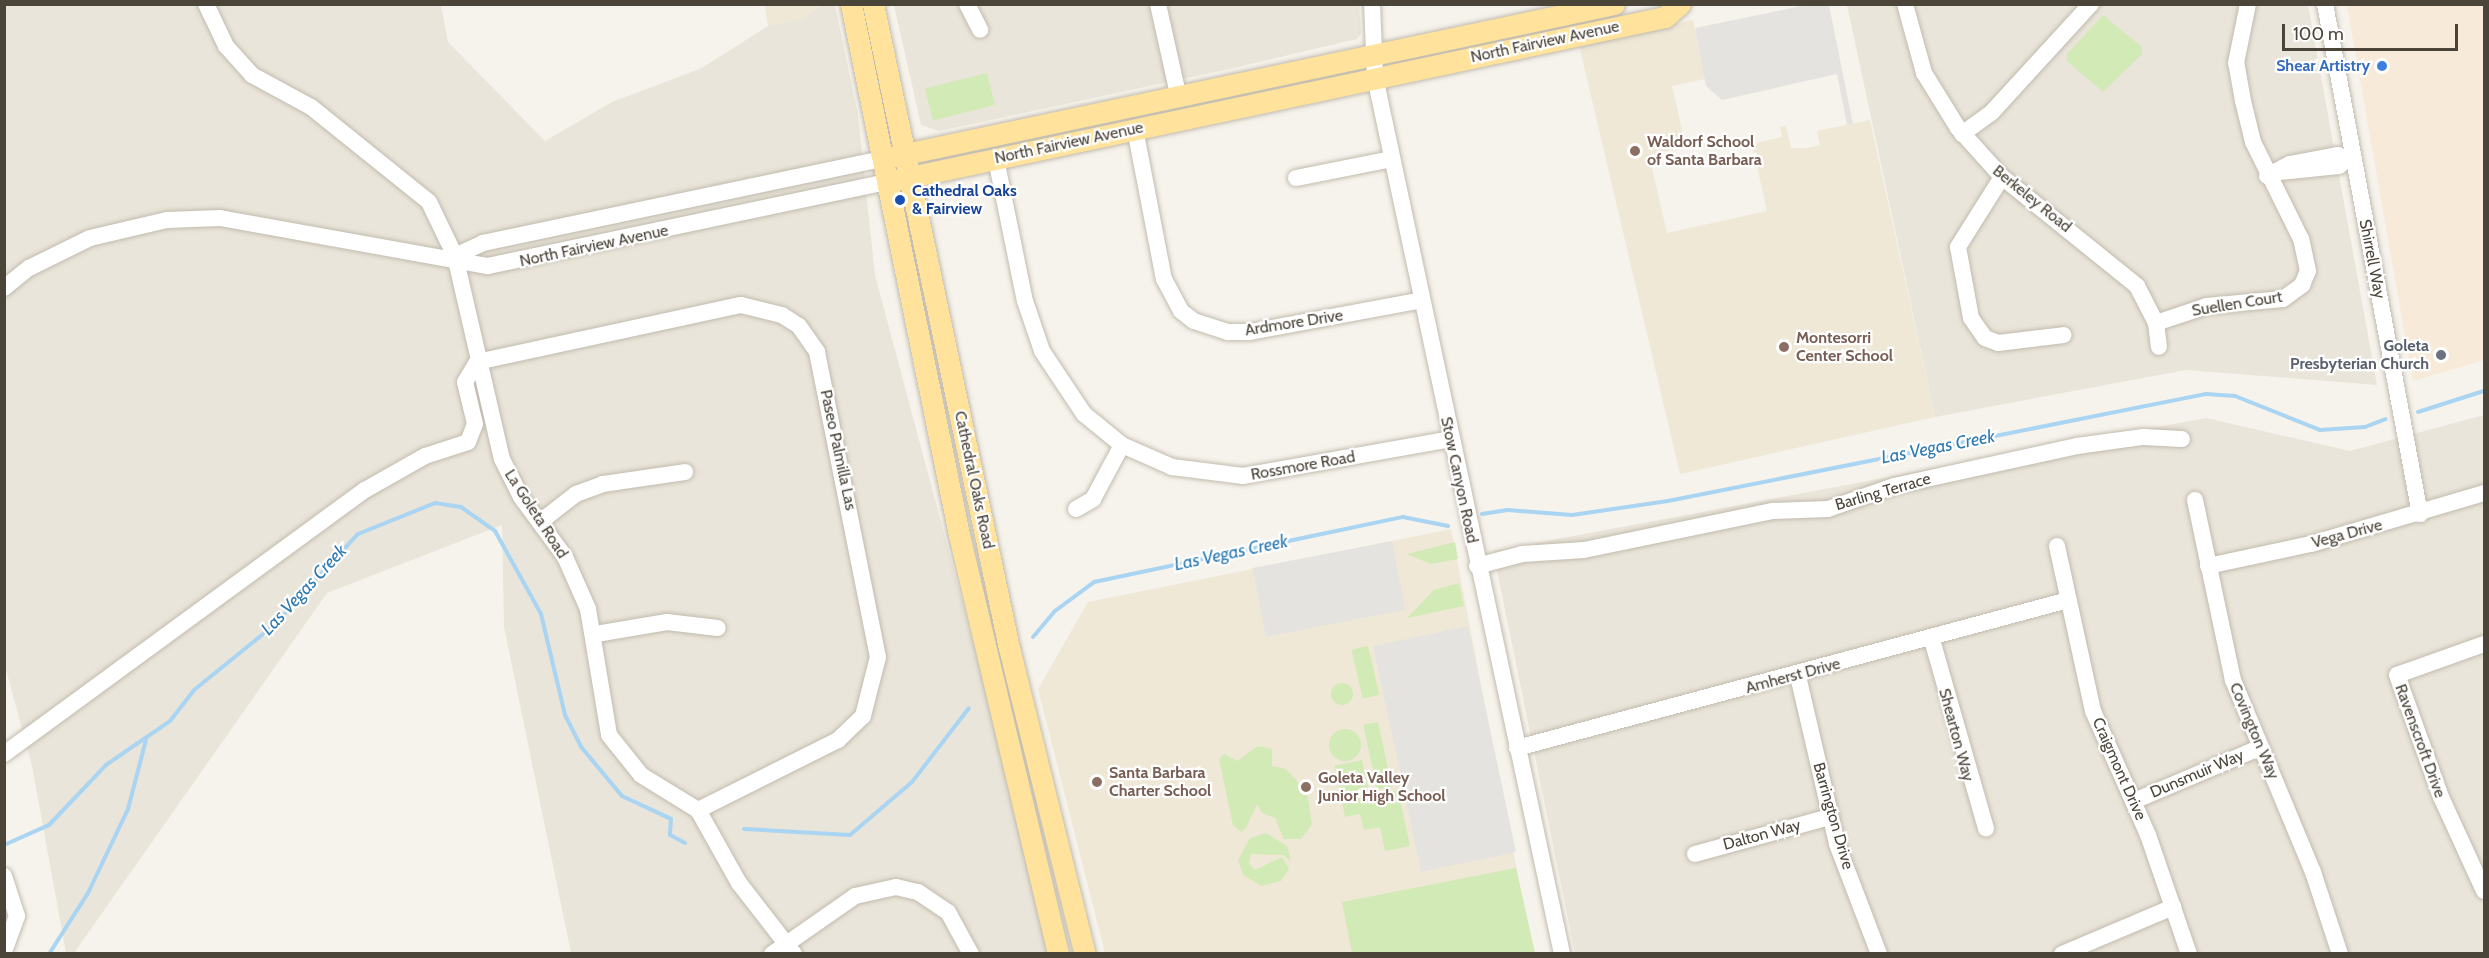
<!DOCTYPE html>
<html>
<head>
<meta charset="utf-8">
<style>
  body { margin:0 }
  #map { position:relative; width:2489px; height:958px; overflow:hidden; background:#f6f3ec; font-family:Cabin,sans-serif }
  div>[style] { position:absolute }
  [style*='--x'] { left:calc(var(--x)*1px); top:calc(var(--y)*1px); width:calc(var(--w)*1px); rotate:calc(var(--a)*1deg) }
  .residential>* { inset:0; background:#eae5da }
  .commercial>* { inset:0; background:#f7ead8 }
  .education>* { inset:0; background:#efe8d6 }
  .green>* { inset:0; background:#d2eab5; transform-origin:0 0 }
  .round { border-radius:50% }
  .parking>* { inset:0; background:#e5e3e0; transform-origin:0 0 }
  .stream>* { height:4px; margin:-2px; padding:0 2px; transform-origin:2px; border-radius:2px; background:#a9d4f2 }
  .roads { filter:drop-shadow(0 0 2px #c2bbae) drop-shadow(0 0 2px #c2bbae) }
  .minor>* { height:16px; margin:-8px; padding:0 8px; transform-origin:8px; border-radius:8px; background:#fff }
  .major>* { height:21px; margin:-10.5px; padding:0 10.5px; transform-origin:10.5px; border-radius:10.5px; background:#ffe39c }
  .dots>* { width:16px; height:16px; translate:-50% -50%; box-sizing:border-box; border:3px solid #fff; border-radius:50% }
  span { translate:-50% -50%; white-space:nowrap; text-align:center; line-height:1.15; -webkit-text-stroke:4.5px #fff; paint-order:stroke }
  .street-label { font-size:16px; color:#4b4439 }
  .shop-label { font-size:16px; color:#366cbe; font-weight:700 }
  .right { translate:-100% -50%; text-align:right }
  .education-label { font-size:16px; color:#785e54; font-weight:700 }
  .left { translate:0 -50%; text-align:left }
  .transit-label { font-size:16px; color:#164399; font-weight:700 }
  .worship-label { font-size:16px; color:#5b616d; font-weight:700 }
  .water-label { font-size:18px; color:#2e7ab2; font-style:italic }
  .frame { position:absolute; inset:0; border:6px solid #4b4439; pointer-events:none }
  .scale { position:absolute; left:2282px; top:24px; width:176px; height:27px; box-sizing:border-box; border:3px solid #4b4439; border-top:0; padding-left:8px; font-size:18px; line-height:21px; white-space:nowrap; color:#4b4439; -webkit-text-stroke:4px #fff; paint-order:stroke }
</style>
</head>
<body>
<div id="map">
  <div class="residential">
    <div style="clip-path:polygon(5px 5px,441px 5px,448px 42px,545px 141px,612px 102px,702px 68px,768px 26px,765px 5px,835px 5px,858px 115px,875px 275px,1056px 953px,571px 953px,504px 627px,502px 525px,327px 593px,74px 953px,66px 953px,32px 766px,5px 666px)"></div>
    <div style="clip-path:polygon(894px 5px,1359px 5px,1361px 33px,1357px 39px,1234px 68px,939px 131px,921px 125px)"></div>
    <div style="clip-path:polygon(1847px 5px,2308px 5px,2377px 385px,2186px 370px,1935px 417px)"></div>
    <div style="clip-path:polygon(2484px 415px,2484px 953px,1575px 953px,1493px 551px,2206px 418px,2350px 451px)"></div>
  </div>
  <div class="commercial">
    <div style="clip-path:polygon(2347px 5px,2484px 5px,2484px 360px,2413px 381px)"></div>
  </div>
  <div class="education">
    <div style="clip-path:polygon(765px 5px,765px 4px,822px 5px,804px 19px,768px 26px)"></div>
    <div style="clip-path:polygon(1693px 20px,1705px 79px,1672px 86px,1686px 147px,1649px 155px,1667px 233px,1767px 211px,1752px 144px,1782px 137px,1780px 127px,1786px 126px,1791px 148px,1808px 148px,1820px 145px,1817px 131px,1870px 120px,1935px 417px,1680px 474px,1579px 45px)"></div>
    <div style="clip-path:polygon(1451px 529px,1533px 953px,1105px 953px,1038px 689px,1088px 602px)"></div>
  </div>
  <div class="green">
    <div style="clip-path:polygon(2103px 15px,2142px 47px,2142px 54px,2103px 92px,2067px 61px,2067px 54px)"></div>
    <div style="left:987px;top:73px;width:33px;height:64px;rotate:76deg"></div>
    <div style="clip-path:polygon(1455px 542px,1458px 559px,1431px 564px,1407px 554px)"></div>
    <div style="clip-path:polygon(1459px 583px,1464px 606px,1407px 618px,1434px 590px)"></div>
    <div style="left:1368px;top:646px;width:50px;height:17px;rotate:77deg"></div>
    <div class="round" style="left:1331px;top:683px;width:22px;height:22px"></div>
    <div style="left:1378px;top:722px;width:66px;height:15px;rotate:78deg"></div>
    <div class="round" style="left:1329px;top:729px;width:32px;height:32px"></div>
    <div style="clip-path:polygon(1258px 746px,1272px 749px,1272px 766px,1286px 769px,1307px 792px,1312px 824px,1301px 839px,1284px 839px,1275px 818px,1262px 813px,1257px 804px,1246px 828px,1241px 832px,1233px 825px,1219px 759px,1224px 754px,1237px 761px)"></div>
    <div style="left:1362px;top:760px;width:35px;height:28px;rotate:78deg"></div>
    <div style="clip-path:polygon(1398px 790px,1410px 846px,1385px 851px,1380px 827px,1364px 830px,1360px 814px,1345px 817px,1342px 802px)"></div>
    <div style="clip-path:polygon(1266px 833px,1287px 846px,1291px 862px,1284px 855px,1251px 854px,1249px 864px,1255px 870px,1282px 857px,1289px 869px,1281px 881px,1261px 886px,1243px 875px,1238px 860px,1250px 838px)"></div>
    <div style="clip-path:polygon(1516px 868px,1535px 953px,1352px 953px,1342px 902px)"></div>
  </div>
  <div class="parking">
    <div style="clip-path:polygon(1806px 5px,1829px 5px,1853px 124px,1847px 125px,1837px 74px,1722px 100px,1706px 86px,1695px 28px)"></div>
    <div style="left:1392px;top:541px;width:70px;height:142px;rotate:79deg"></div>
    <div style="left:1468px;top:626px;width:231px;height:97px;rotate:78deg"></div>
  </div>
  <div class="stream">
    <div style="--x:2418;--y:412;--w:69;--a:-17.7"></div>
    <div style="--x:1482;--y:514;--w:26;--a:-9"></div>
    <div style="--x:1508;--y:510;--w:64;--a:4.5"></div>
    <div style="--x:1572;--y:515;--w:97;--a:-8.3"></div>
    <div style="--x:1668;--y:501;--w:549;--a:-11.25"></div>
    <div style="--x:2206;--y:394;--w:29;--a:4"></div>
    <div style="--x:2235;--y:396;--w:92;--a:21.8"></div>
    <div style="--x:2320;--y:430;--w:45;--a:-3.8"></div>
    <div style="--x:2365;--y:427;--w:22;--a:-21"></div>
    <div style="--x:1033;--y:637;--w:34;--a:-50"></div>
    <div style="--x:1055;--y:611;--w:49;--a:-36.6"></div>
    <div style="--x:1094;--y:582;--w:316;--a:-11.9"></div>
    <div style="--x:1403;--y:517;--w:46;--a:11.3"></div>
    <div style="--x:744;--y:829;--w:106;--a:3.2"></div>
    <div style="--x:850;--y:835;--w:82;--a:-40.5"></div>
    <div style="--x:912;--y:782;--w:93;--a:-52.4"></div>
    <div style="--x:4;--y:845;--w:49;--a:-24"></div>
    <div style="--x:49;--y:825;--w:83;--a:-46.5"></div>
    <div style="--x:106;--y:765;--w:78;--a:-34.5"></div>
    <div style="--x:170;--y:721;--w:39;--a:-52"></div>
    <div style="--x:194;--y:690;--w:102;--a:-39"></div>
    <div style="--x:273;--y:626;--w:125;--a:-47.3"></div>
    <div style="--x:358;--y:534;--w:83;--a:-21.9"></div>
    <div style="--x:435;--y:503;--w:26;--a:9"></div>
    <div style="--x:461;--y:507;--w:42;--a:35.2"></div>
    <div style="--x:495;--y:531;--w:95;--a:61"></div>
    <div style="--x:541;--y:614;--w:104;--a:76.6"></div>
    <div style="--x:565;--y:715;--w:37;--a:63"></div>
    <div style="--x:582;--y:748;--w:62;--a:50.2"></div>
    <div style="--x:622;--y:796;--w:54;--a:25.1"></div>
    <div style="--x:671;--y:819;--w:16;--a:94"></div>
    <div style="--x:670;--y:835;--w:17;--a:28"></div>
    <div style="--x:49;--y:954;--w:72;--a:-57.4"></div>
    <div style="--x:88;--y:893;--w:93;--a:-64.5"></div>
    <div style="--x:128;--y:809;--w:71;--a:-75.4"></div>
  </div>
  <div class="roads">
    <div class="minor">
      <div style="--x:206;--y:4;--w:47;--a:64.5"></div>
      <div style="--x:226;--y:46;--w:39;--a:48"></div>
      <div style="--x:252;--y:75;--w:67;--a:28.5"></div>
      <div style="--x:311;--y:107;--w:151;--a:38.8"></div>
      <div style="--x:429;--y:202;--w:60;--a:64.3"></div>
      <div style="--x:455;--y:256;--w:208;--a:77"></div>
      <div style="--x:502;--y:459;--w:42;--a:63.4"></div>
      <div style="--x:521;--y:497;--w:74;--a:53.7"></div>
      <div style="--x:565;--y:557;--w:57;--a:66.1"></div>
      <div style="--x:588;--y:609;--w:128;--a:80.5"></div>
      <div style="--x:609;--y:735;--w:51;--a:51.3"></div>
      <div style="--x:641;--y:775;--w:67;--a:31.6"></div>
      <div style="--x:698;--y:810;--w:84;--a:60.7"></div>
      <div style="--x:739;--y:883;--w:90;--a:52.2"></div>
      <div style="--x:967;--y:4;--w:29;--a:63"></div>
      <div style="--x:1158;--y:4;--w:92;--a:77.5"></div>
      <div style="--x:1372;--y:4;--w:73;--a:87.6"></div>
      <div style="--x:1375;--y:77;--w:897;--a:77.96"></div>
      <div style="--x:1905;--y:4;--w:72;--a:74.6"></div>
      <div style="--x:1924;--y:73;--w:65;--a:58.3"></div>
      <div style="--x:1958;--y:128;--w:66;--a:48.1"></div>
      <div style="--x:2002;--y:177;--w:174;--a:38.9"></div>
      <div style="--x:2137;--y:286;--w:42;--a:62.8"></div>
      <div style="--x:2156;--y:323;--w:24;--a:83"></div>
      <div style="--x:2325;--y:4;--w:519;--a:79.45"></div>
      <div style="--x:1135;--y:129;--w:153;--a:79.1"></div>
      <div style="--x:1164;--y:279;--w:36;--a:62"></div>
      <div style="--x:1181;--y:311;--w:16;--a:38"></div>
      <div style="--x:1194;--y:321;--w:36;--a:18"></div>
      <div style="--x:1228;--y:332;--w:22;--a:0"></div>
      <div style="--x:1250;--y:332;--w:175;--a:-10.5"></div>
      <div style="--x:1962;--y:134;--w:37;--a:-36"></div>
      <div style="--x:1992;--y:112;--w:147;--a:-47.5"></div>
      <div style="--x:996;--y:159;--w:145;--a:78.5"></div>
      <div style="--x:1025;--y:301;--w:53;--a:71.2"></div>
      <div style="--x:1042;--y:351;--w:76;--a:56.3"></div>
      <div style="--x:1084;--y:414;--w:49;--a:39.2"></div>
      <div style="--x:1122;--y:445;--w:55;--a:23.7"></div>
      <div style="--x:1172;--y:467;--w:72;--a:7.2"></div>
      <div style="--x:1243;--y:476;--w:210;--a:-10.1"></div>
      <div style="--x:2267;--y:176;--w:26;--a:-28"></div>
      <div style="--x:2290;--y:164;--w:49;--a:-10.6"></div>
      <div style="--x:2338;--y:155;--w:11;--a:22"></div>
      <div style="--x:2348;--y:159;--w:11;--a:142"></div>
      <div style="--x:2339;--y:166;--w:60;--a:174.3"></div>
      <div style="--x:2002;--y:177;--w:83;--a:122.2"></div>
      <div style="--x:1958;--y:247;--w:72;--a:79.6"></div>
      <div style="--x:1971;--y:318;--w:24;--a:55"></div>
      <div style="--x:1985;--y:338;--w:14;--a:21"></div>
      <div style="--x:1998;--y:343;--w:66;--a:-6.9"></div>
      <div style="--x:1296;--y:178;--w:98;--a:-11.2"></div>
      <div style="--x:455;--y:256;--w:31;--a:-25"></div>
      <div style="--x:483;--y:243;--w:408;--a:-11.9"></div>
      <div style="--x:4;--y:288;--w:32;--a:-39"></div>
      <div style="--x:29;--y:268;--w:68;--a:-26.2"></div>
      <div style="--x:90;--y:238;--w:79;--a:-13.2"></div>
      <div style="--x:167;--y:220;--w:53;--a:-2.2"></div>
      <div style="--x:220;--y:218;--w:272;--a:10.2"></div>
      <div style="--x:488;--y:266;--w:408;--a:-11.9"></div>
      <div style="--x:2156;--y:323;--w:54;--a:-18.4"></div>
      <div style="--x:2207;--y:306;--w:76;--a:-5.3"></div>
      <div style="--x:2283;--y:299;--w:24;--a:-36"></div>
      <div style="--x:2302;--y:285;--w:15;--a:-67"></div>
      <div style="--x:2308;--y:271;--w:33;--a:-102"></div>
      <div style="--x:2301;--y:239;--w:108;--a:-116.3"></div>
      <div style="--x:2253;--y:142;--w:42;--a:-103.7"></div>
      <div style="--x:2243;--y:101;--w:39;--a:-100"></div>
      <div style="--x:2236;--y:63;--w:60;--a:-78.5"></div>
      <div style="--x:2195;--y:500;--w:184;--a:78.1"></div>
      <div style="--x:2233;--y:680;--w:208;--a:67.4"></div>
      <div style="--x:2313;--y:872;--w:86;--a:71.8"></div>
      <div style="--x:1076;--y:509;--w:20;--a:-30"></div>
      <div style="--x:1093;--y:499;--w:61;--a:-61.8"></div>
      <div style="--x:540;--y:522;--w:46;--a:-37.9"></div>
      <div style="--x:576;--y:494;--w:29;--a:-20"></div>
      <div style="--x:603;--y:484;--w:83;--a:-8.3"></div>
      <div style="--x:2057;--y:546;--w:169;--a:77.7"></div>
      <div style="--x:2093;--y:711;--w:136;--a:66.1"></div>
      <div style="--x:2148;--y:835;--w:126;--a:71"></div>
      <div style="--x:1477;--y:566;--w:47;--a:-14.9"></div>
      <div style="--x:1522;--y:554;--w:62;--a:-3.7"></div>
      <div style="--x:1584;--y:550;--w:193;--a:-11.7"></div>
      <div style="--x:1773;--y:511;--w:55;--a:-2.1"></div>
      <div style="--x:1828;--y:509;--w:70;--a:-19.2"></div>
      <div style="--x:1894;--y:486;--w:187;--a:-12.3"></div>
      <div style="--x:2077;--y:446;--w:67;--a:-7.8"></div>
      <div style="--x:2143;--y:437;--w:39;--a:3"></div>
      <div style="--x:2208;--y:566;--w:105;--a:-12.1"></div>
      <div style="--x:2311;--y:544;--w:180;--a:-16.4"></div>
      <div style="--x:596;--y:634;--w:72;--a:-9.6"></div>
      <div style="--x:667;--y:622;--w:51;--a:6.7"></div>
      <div style="--x:1932;--y:640;--w:196;--a:74"></div>
      <div style="--x:2484;--y:644;--w:92;--a:160.4"></div>
      <div style="--x:2397;--y:675;--w:130;--a:70.2"></div>
      <div style="--x:2441;--y:797;--w:103;--a:65.4"></div>
      <div style="--x:1798;--y:676;--w:172;--a:76.9"></div>
      <div style="--x:1837;--y:844;--w:118;--a:69.1"></div>
      <div style="--x:1517;--y:748;--w:571;--a:-15.03"></div>
      <div style="--x:4;--y:754;--w:447;--a:-36.2"></div>
      <div style="--x:365;--y:490;--w:69;--a:-29.5"></div>
      <div style="--x:425;--y:456;--w:45;--a:-18"></div>
      <div style="--x:468;--y:442;--w:19;--a:-69"></div>
      <div style="--x:475;--y:424;--w:43;--a:-103.4"></div>
      <div style="--x:465;--y:382;--w:23;--a:-59"></div>
      <div style="--x:477;--y:362;--w:270;--a:-12.2"></div>
      <div style="--x:741;--y:305;--w:42;--a:13.7"></div>
      <div style="--x:782;--y:315;--w:20;--a:33"></div>
      <div style="--x:799;--y:326;--w:32;--a:55"></div>
      <div style="--x:817;--y:352;--w:311;--a:78.7"></div>
      <div style="--x:878;--y:657;--w:61;--a:104.3"></div>
      <div style="--x:863;--y:716;--w:35;--a:136"></div>
      <div style="--x:838;--y:740;--w:157;--a:153.4"></div>
      <div style="--x:2134;--y:801;--w:138;--a:-23"></div>
      <div style="--x:1695;--y:854;--w:139;--a:-15.4"></div>
      <div style="--x:4;--y:876;--w:42;--a:72"></div>
      <div style="--x:17;--y:916;--w:37;--a:110"></div>
      <div style="--x:772;--y:954;--w:101;--a:-34.9"></div>
      <div style="--x:855;--y:896;--w:42;--a:-12.4"></div>
      <div style="--x:896;--y:887;--w:23;--a:13"></div>
      <div style="--x:918;--y:892;--w:36;--a:34"></div>
      <div style="--x:948;--y:912;--w:48;--a:61.3"></div>
      <div style="--x:2062;--y:954;--w:121;--a:-22.9"></div>
    </div>
    <div class="major">
      <div style="--x:851;--y:4;--w:542;--a:78.5"></div>
      <div style="--x:959;--y:535;--w:431;--a:76.7"></div>
      <div style="--x:873;--y:4;--w:658;--a:78.08"></div>
      <div style="--x:1009;--y:648;--w:315;--a:76.1"></div>
      <div style="--x:891;--y:157;--w:739;--a:-11.95"></div>
      <div style="--x:896;--y:180;--w:786;--a:-11.97"></div>
      <div style="--x:1665;--y:17;--w:20;--a:-41"></div>
    </div>
  </div>
  <div class="dots">
    <div style="left:2382px;top:66px;background:#3f7fe0"></div>
    <div style="left:1635px;top:151px;background:#8d6e63"></div>
    <div style="left:900px;top:200px;background:#1a4fb4"></div>
    <div style="left:1784px;top:347px;background:#8d6e63"></div>
    <div style="left:2441px;top:355px;background:#6b7280"></div>
    <div style="left:1097px;top:782px;background:#8d6e63"></div>
    <div style="left:1306px;top:787px;background:#8d6e63"></div>
  </div>
  <div class="street-label">
    <span style="left:1545px;top:42px;rotate:-12deg">North Fairview Avenue</span>
    <span style="left:1069px;top:143px;rotate:-12deg">North Fairview Avenue</span>
    <span style="left:2032px;top:199px;rotate:39deg">Berkeley Road</span>
    <span style="left:594px;top:246px;rotate:-12deg">North Fairview Avenue</span>
    <span style="left:2372px;top:259px;rotate:79deg">Shirrell Way</span>
    <span style="left:2237px;top:304px;rotate:-9deg">Suellen Court</span>
    <span style="left:1294px;top:323px;rotate:-9deg">Ardmore Drive</span>
    <span style="left:838px;top:450px;rotate:78deg">Paseo Palmilla Las</span>
    <span style="left:1303px;top:466px;rotate:-10deg">Rossmore Road</span>
    <span style="left:974px;top:480px;rotate:78deg">Cathedral Oaks Road</span>
    <span style="left:1459px;top:480px;rotate:78deg">Stow Canyon Road</span>
    <span style="left:1883px;top:492px;rotate:-16deg">Barling Terrace</span>
    <span style="left:536px;top:514px;rotate:57deg">La Goleta Road</span>
    <span style="left:2347px;top:534px;rotate:-15deg">Vega Drive</span>
    <span style="left:1793px;top:676px;rotate:-15deg">Amherst Drive</span>
    <span style="left:2254px;top:731px;rotate:67deg">Covington Way</span>
    <span style="left:1956px;top:735px;rotate:75deg">Shearton Way</span>
    <span style="left:2420px;top:741px;rotate:70deg">Ravenscroft Drive</span>
    <span style="left:2119px;top:769px;rotate:66deg">Craigmont Drive</span>
    <span style="left:2197px;top:774px;rotate:-23deg">Dunsmuir Way</span>
    <span style="left:1833px;top:816px;rotate:74deg">Barrington Drive</span>
    <span style="left:1762px;top:835px;rotate:-15deg">Dalton Way</span>
  </div>
  <div class="shop-label">
    <span class="right" style="left:2370px;top:66px">Shear Artistry</span>
  </div>
  <div class="education-label">
    <span class="left" style="left:1647px;top:151px">Waldorf School<br>of Santa Barbara</span>
    <span class="left" style="left:1796px;top:347px">Montesorri<br>Center School</span>
    <span class="left" style="left:1109px;top:782px">Santa Barbara<br>Charter School</span>
    <span class="left" style="left:1318px;top:787px">Goleta Valley<br>Junior High School</span>
  </div>
  <div class="transit-label">
    <span class="left" style="left:912px;top:200px">Cathedral Oaks<br>&amp; Fairview</span>
  </div>
  <div class="worship-label">
    <span class="right" style="left:2429px;top:355px">Goleta<br>Presbyterian Church</span>
  </div>
  <div class="water-label">
    <span style="left:1938px;top:447px;rotate:-11deg">Las Vegas Creek</span>
    <span style="left:1231px;top:553px;rotate:-12deg">Las Vegas Creek</span>
    <span style="left:304px;top:590px;rotate:-47deg">Las Vegas Creek</span>
  </div>
  <div class="frame"></div>
  <div class="scale">100 m</div>
</div>
</body>
</html>
